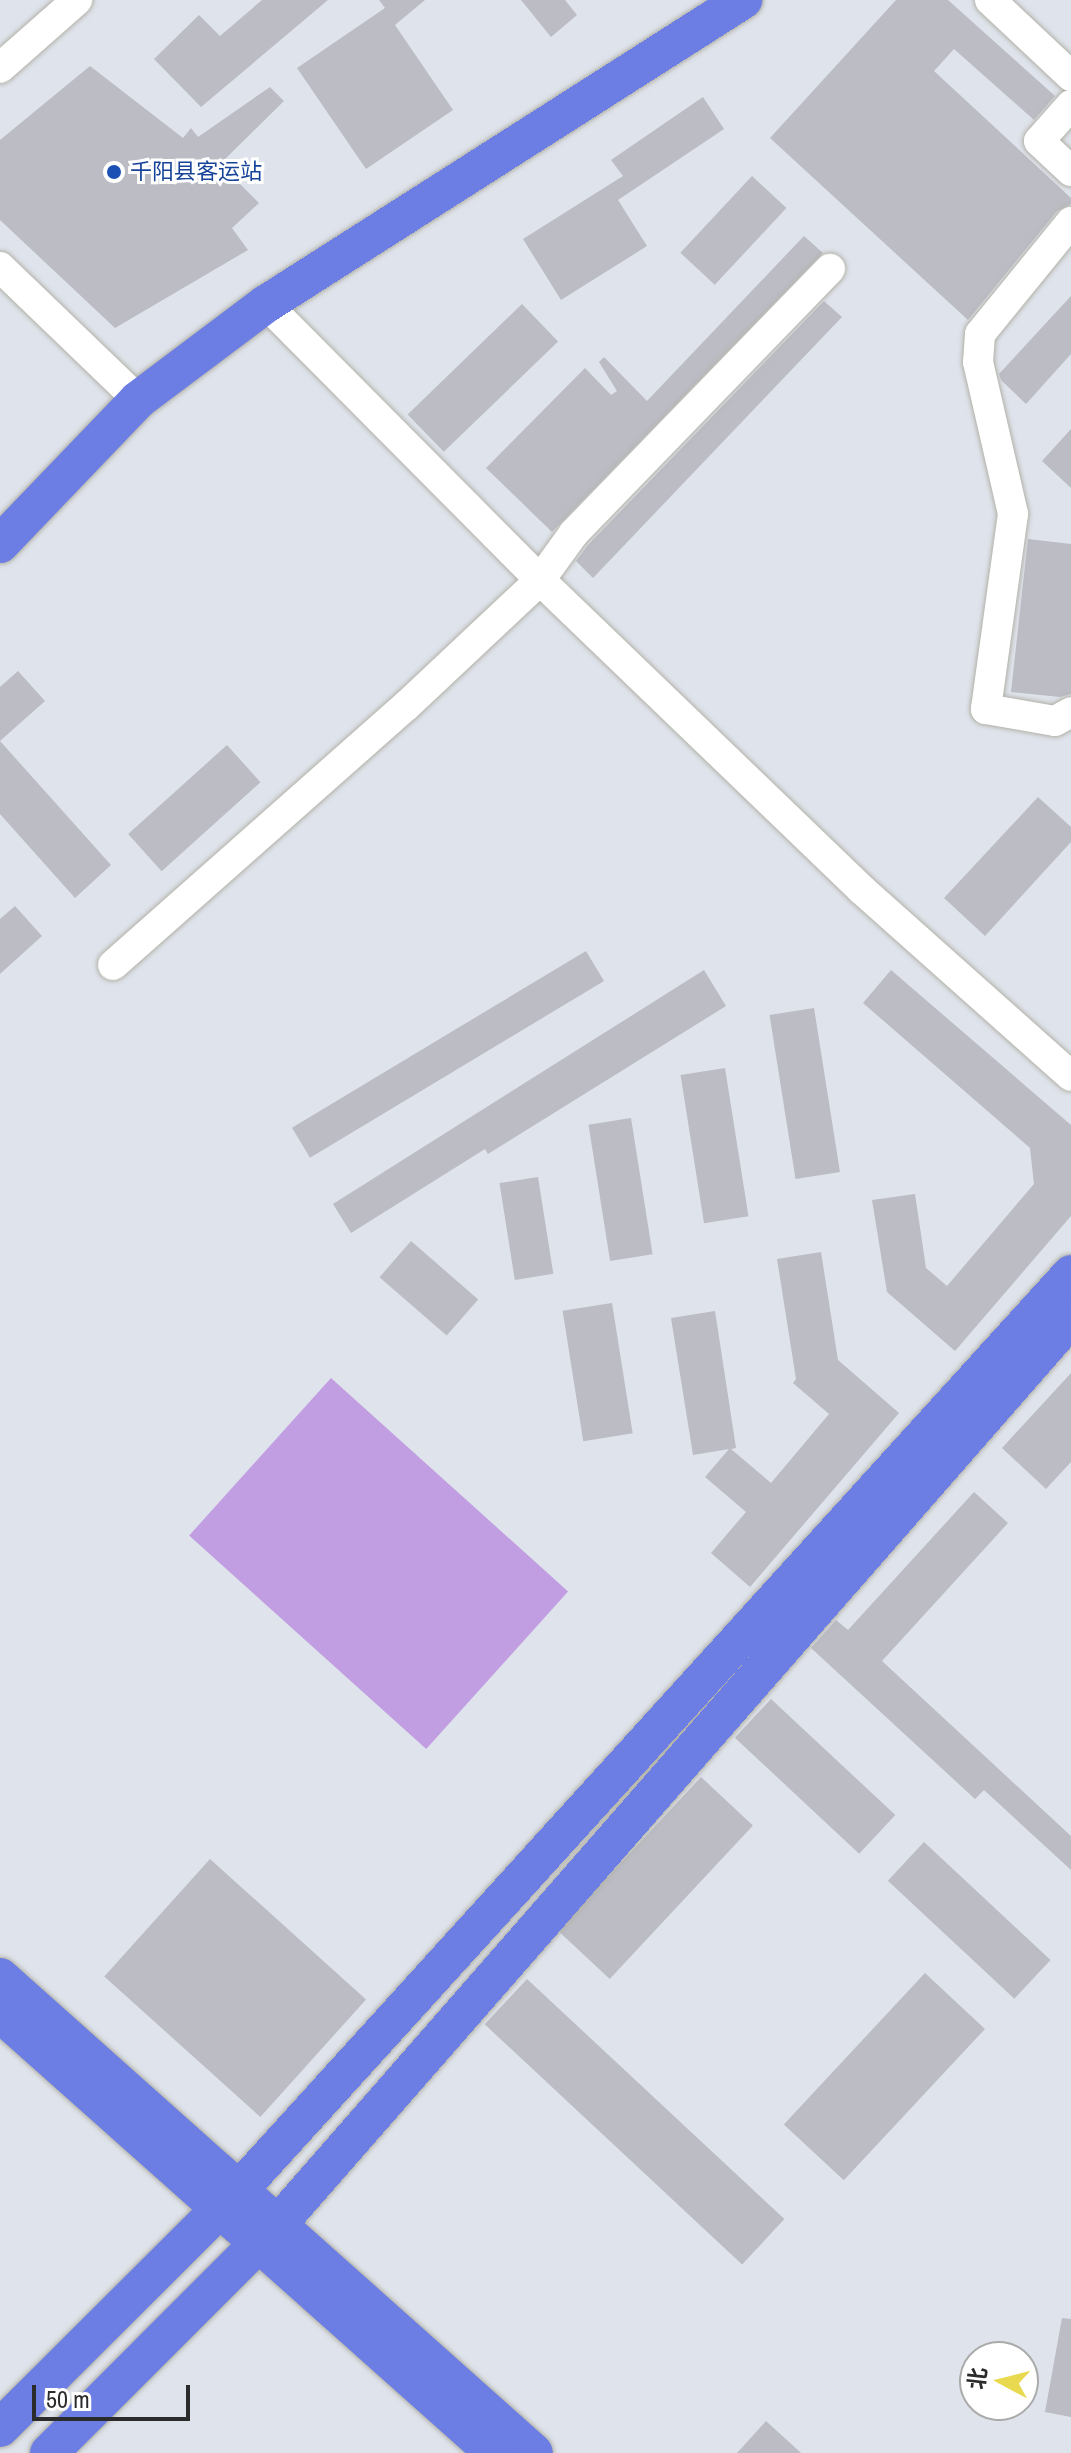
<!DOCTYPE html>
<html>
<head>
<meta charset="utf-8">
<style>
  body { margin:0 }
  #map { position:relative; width:1071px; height:2453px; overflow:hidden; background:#dfe3eb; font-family:"Archivo Narrow","Noto Sans SC",sans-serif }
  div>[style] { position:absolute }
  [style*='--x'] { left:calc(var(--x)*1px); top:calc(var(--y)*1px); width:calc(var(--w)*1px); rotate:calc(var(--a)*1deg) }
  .pitch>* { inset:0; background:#c19ee2; transform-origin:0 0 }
  .building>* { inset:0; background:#bbbcc4; transform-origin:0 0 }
  .roads { filter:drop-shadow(0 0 2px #b2b2a8) drop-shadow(0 0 2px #b2b2a8) }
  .minor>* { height:30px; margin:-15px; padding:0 15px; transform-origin:15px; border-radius:15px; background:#fff }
  .major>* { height:38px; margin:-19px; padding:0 19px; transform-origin:19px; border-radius:19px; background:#6c7de3 }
  .dots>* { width:22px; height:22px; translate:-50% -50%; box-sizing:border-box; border:4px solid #fff; border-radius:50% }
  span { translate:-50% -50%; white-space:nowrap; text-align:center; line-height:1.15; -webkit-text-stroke:6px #fff; paint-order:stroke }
  .transit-label { font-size:22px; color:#164399 }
  .left { translate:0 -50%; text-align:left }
  .north { position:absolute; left:959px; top:2341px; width:80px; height:80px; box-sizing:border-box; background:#fff; border:2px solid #aaa; border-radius:50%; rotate:277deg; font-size:22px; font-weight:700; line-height:32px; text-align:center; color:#2b2b2b }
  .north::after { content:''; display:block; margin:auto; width:28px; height:36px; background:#e8d94f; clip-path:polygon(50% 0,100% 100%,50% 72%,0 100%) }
  .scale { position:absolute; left:32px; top:2385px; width:158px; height:36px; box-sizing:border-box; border:4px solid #2b2b2b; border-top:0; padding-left:10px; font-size:24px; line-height:28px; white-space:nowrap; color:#2b2b2b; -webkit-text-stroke:6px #fff; paint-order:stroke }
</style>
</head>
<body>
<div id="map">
  <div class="pitch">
    <div style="left:331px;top:1378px;width:319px;height:212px;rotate:42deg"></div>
  </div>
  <div class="building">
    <div style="clip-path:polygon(262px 0,328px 0,201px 107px,154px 59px,199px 15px,220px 36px)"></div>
    <div style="clip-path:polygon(379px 0,425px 0,395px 25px,453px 110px,366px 169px,297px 68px,385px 8px)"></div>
    <div style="clip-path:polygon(521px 0,565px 0,577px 15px,551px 37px)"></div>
    <div style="clip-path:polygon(896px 0,948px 0,1055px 96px,1034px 120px,954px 49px,934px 71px,1071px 198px,1071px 204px,1057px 211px,968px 320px,770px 138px)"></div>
    <div style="clip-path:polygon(90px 66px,183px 138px,191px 128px,198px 137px,270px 87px,284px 101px,220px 164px,259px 203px,232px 228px,248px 250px,115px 328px,0 220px,0 140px)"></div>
    <div style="clip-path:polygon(703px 97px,724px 129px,618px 200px,647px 246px,561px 300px,523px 239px,623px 176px,611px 160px)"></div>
    <div style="left:752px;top:176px;width:47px;height:105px;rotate:43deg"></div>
    <div style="clip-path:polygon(804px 236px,823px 253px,552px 532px,486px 468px,585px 368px,611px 395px,617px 391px,599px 362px,604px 357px,647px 401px)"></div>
    <div style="clip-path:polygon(1071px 296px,1071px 354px,1026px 404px,1001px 380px,999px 374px)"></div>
    <div style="clip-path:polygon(824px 301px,842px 317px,593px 578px,576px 561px,588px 545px)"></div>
    <div style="left:522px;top:304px;width:52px;height:159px;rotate:46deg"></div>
    <div style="clip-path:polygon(1071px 429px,1071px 488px,1042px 461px)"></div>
    <div style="clip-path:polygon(1028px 539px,1071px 544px,1071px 694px,1060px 697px,1011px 692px)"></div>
    <div style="clip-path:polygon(18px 671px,45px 701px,0 741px,111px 865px,75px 898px,0 814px,0 687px)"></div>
    <div style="left:227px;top:745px;width:50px;height:133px;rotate:48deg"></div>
    <div style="clip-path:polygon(1038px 797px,1071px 827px,1071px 842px,985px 936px,944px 898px)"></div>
    <div style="clip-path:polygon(15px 906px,42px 936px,0 974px,0 919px)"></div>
    <div style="left:586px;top:951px;width:35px;height:343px;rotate:59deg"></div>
    <div style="clip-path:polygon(704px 970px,726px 1006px,488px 1154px,485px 1149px,351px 1233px,333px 1204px)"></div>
    <div style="clip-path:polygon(891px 970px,1071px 1125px,1071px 1216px,955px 1351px,887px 1292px,872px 1200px,915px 1194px,926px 1268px,947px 1286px,1034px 1184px,1030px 1148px,863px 1003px)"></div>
    <div style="left:814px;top:1008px;width:166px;height:45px;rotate:81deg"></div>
    <div style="left:725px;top:1068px;width:150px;height:45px;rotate:81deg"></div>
    <div style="left:631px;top:1118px;width:138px;height:43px;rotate:81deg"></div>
    <div style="left:538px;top:1177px;width:98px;height:39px;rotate:81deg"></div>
    <div style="left:411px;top:1241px;width:89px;height:48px;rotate:41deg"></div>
    <div style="clip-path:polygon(821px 1252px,838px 1360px,899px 1413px,750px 1587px,711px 1553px,746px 1512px,705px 1477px,729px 1449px,693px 1455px,671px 1318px,715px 1311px,736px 1448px,731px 1449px,771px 1483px,829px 1414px,793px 1383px,796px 1379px,777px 1259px)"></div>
    <div style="left:612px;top:1303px;width:132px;height:50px;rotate:81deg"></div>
    <div style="clip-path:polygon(1071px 1373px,1071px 1462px,1046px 1489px,1002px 1448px)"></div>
    <div style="clip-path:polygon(974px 1492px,1008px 1523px,882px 1661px,1071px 1836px,1071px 1870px,984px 1790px,975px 1799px,811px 1648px,836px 1620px,848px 1630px)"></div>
    <div style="left:771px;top:1699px;width:170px;height:53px;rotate:43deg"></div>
    <div style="left:701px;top:1777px;width:71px;height:210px;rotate:43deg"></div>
    <div style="left:924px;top:1842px;width:173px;height:53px;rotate:43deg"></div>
    <div style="left:210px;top:1859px;width:210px;height:158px;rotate:42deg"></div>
    <div style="left:925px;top:1973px;width:82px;height:207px;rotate:43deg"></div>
    <div style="left:527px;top:1979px;width:352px;height:62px;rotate:43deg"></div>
    <div style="clip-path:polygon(1062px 2318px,1071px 2319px,1071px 2417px,1045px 2412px)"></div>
    <div style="clip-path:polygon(766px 2421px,801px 2453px,737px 2453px)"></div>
  </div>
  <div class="roads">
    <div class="minor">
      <div style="--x:990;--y:0;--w:111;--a:43.2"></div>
      <div style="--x:0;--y:68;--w:103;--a:-41.4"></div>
      <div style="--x:1071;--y:105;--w:48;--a:131.6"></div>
      <div style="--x:1039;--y:141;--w:44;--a:43.2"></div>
      <div style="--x:1071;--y:222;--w:144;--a:129.1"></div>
      <div style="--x:980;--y:334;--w:28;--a:94"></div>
      <div style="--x:978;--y:362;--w:156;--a:77"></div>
      <div style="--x:1013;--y:514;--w:197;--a:97.9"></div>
      <div style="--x:986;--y:709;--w:70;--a:9.9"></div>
      <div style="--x:1055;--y:721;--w:18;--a:-29"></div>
      <div style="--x:0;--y:267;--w:192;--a:43.9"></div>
      <div style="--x:266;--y:304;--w:389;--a:45.2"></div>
      <div style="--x:540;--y:580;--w:446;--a:43.9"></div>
      <div style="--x:861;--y:889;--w:281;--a:41.7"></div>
      <div style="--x:113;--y:965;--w:391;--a:-41.5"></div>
      <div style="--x:406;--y:706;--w:184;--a:-43.2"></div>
      <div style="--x:540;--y:580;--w:58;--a:-54.1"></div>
      <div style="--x:574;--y:533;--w:368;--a:-45.9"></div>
    </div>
    <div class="major">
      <div style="--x:0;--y:544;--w:199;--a:-46.2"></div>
      <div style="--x:138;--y:400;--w:160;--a:-36.9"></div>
      <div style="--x:266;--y:304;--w:566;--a:-32.51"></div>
      <div style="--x:0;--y:1977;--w:715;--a:41.71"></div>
      <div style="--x:0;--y:2013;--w:662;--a:41.69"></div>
      <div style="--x:0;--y:2428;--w:339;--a:-44.9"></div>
      <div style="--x:240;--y:2189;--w:1236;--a:-47.75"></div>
      <div style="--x:49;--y:2453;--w:325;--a:-45"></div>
      <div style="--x:279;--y:2223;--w:1203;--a:-48.81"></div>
    </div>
  </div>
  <div class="dots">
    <div style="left:114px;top:172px;background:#1a4fb4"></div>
  </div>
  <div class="transit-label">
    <span class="left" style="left:130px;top:172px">千阳县客运站</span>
  </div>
  <div class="north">北</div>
  <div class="scale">50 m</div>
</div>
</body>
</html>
